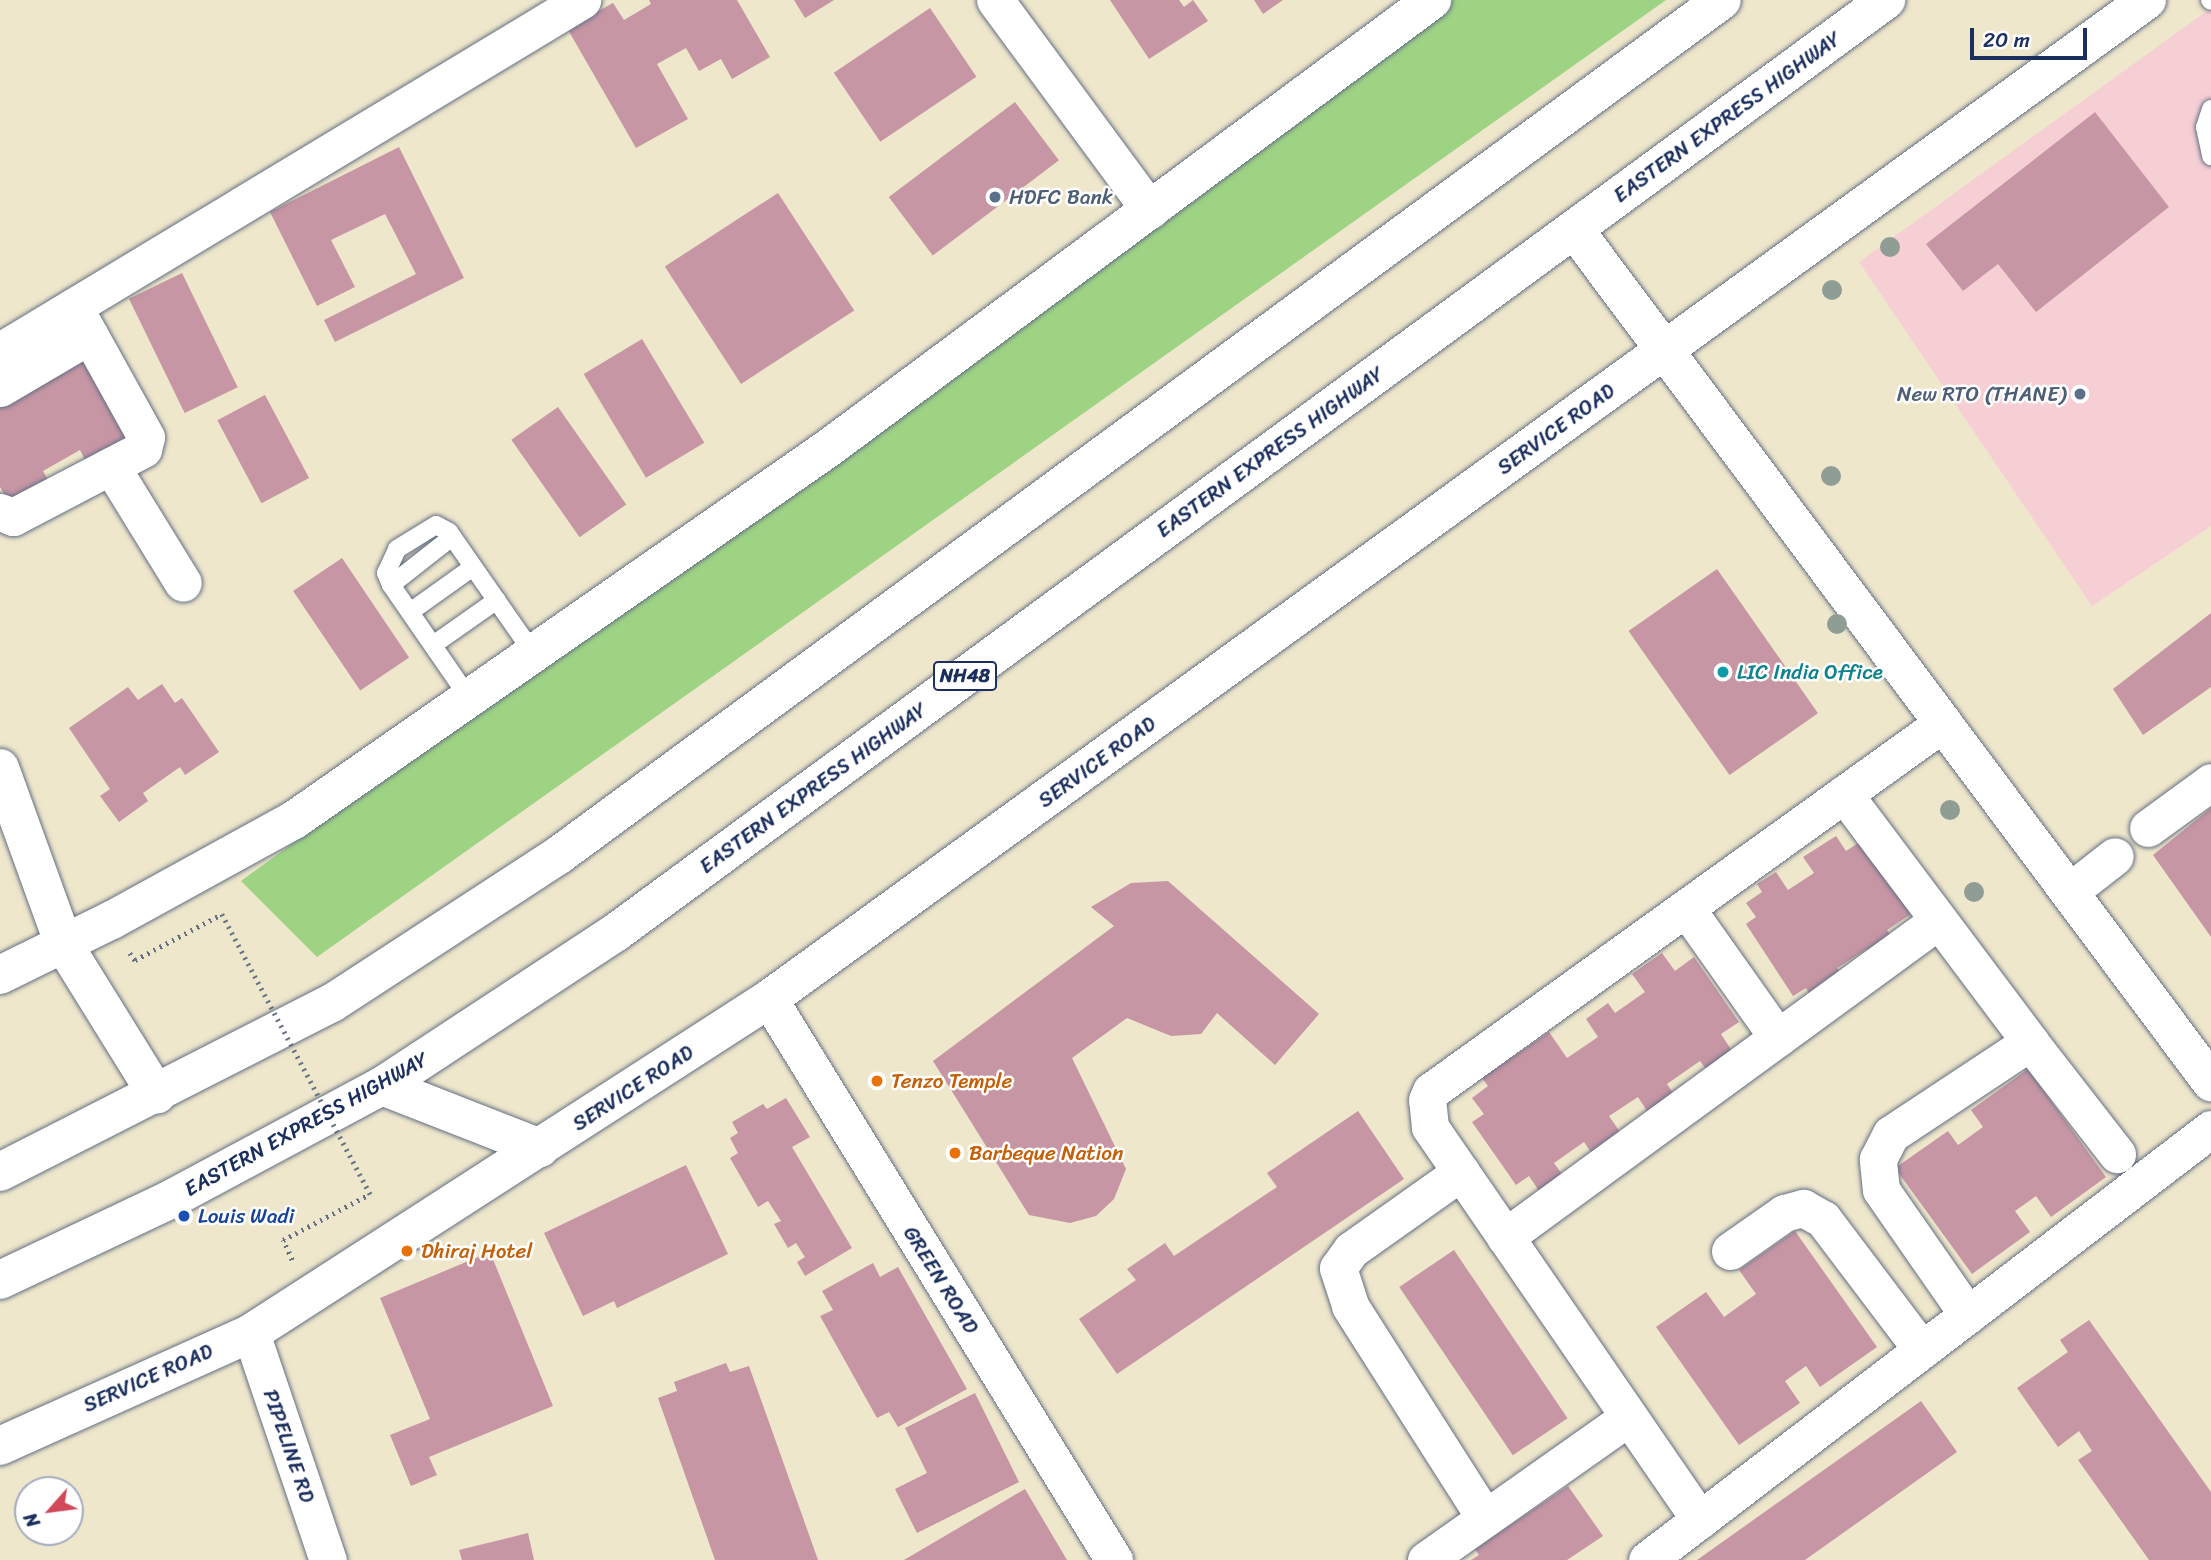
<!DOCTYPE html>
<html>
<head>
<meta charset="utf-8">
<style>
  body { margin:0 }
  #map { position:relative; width:2211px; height:1560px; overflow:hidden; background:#eee7cb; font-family:Sriracha,sans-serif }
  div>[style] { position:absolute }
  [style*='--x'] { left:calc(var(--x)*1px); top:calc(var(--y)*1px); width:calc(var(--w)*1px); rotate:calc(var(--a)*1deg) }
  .built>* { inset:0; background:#f6cfd5 }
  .green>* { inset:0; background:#9ed384 }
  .building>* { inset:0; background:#c696a4; transform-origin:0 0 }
  .path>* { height:4.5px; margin-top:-2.25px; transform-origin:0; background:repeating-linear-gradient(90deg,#656f84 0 2px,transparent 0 7px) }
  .roads { filter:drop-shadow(0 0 2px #656f84) drop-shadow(0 0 2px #656f84) }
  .service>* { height:18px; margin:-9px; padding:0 9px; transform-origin:9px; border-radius:9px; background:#fff }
  .minor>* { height:37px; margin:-18.5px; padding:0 18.5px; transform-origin:18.5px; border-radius:18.5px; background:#fff }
  .tertiary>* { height:38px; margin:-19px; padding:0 19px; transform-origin:19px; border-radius:19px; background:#fff }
  .trunk>* { height:38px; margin:-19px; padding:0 19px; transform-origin:19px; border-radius:19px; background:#fff }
  .path-bridge>* { height:4.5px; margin-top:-2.25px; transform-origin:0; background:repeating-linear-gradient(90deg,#656f84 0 2px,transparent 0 7px) }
  .trees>* { width:20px; height:20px; margin:-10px; border-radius:50%; background:#8f9d95 }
  .dots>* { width:19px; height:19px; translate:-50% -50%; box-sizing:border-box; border:4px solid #fff; border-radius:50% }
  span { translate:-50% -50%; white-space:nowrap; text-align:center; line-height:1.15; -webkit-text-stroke:5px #fff; paint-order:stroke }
  .shield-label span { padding:2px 5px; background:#fff; border:2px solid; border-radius:5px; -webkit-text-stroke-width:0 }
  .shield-label { font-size:19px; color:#1b2f5e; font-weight:700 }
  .street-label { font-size:21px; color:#1b2f5e }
  .service-label { font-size:21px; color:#4e5e75 }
  .left { translate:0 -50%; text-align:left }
  .right { translate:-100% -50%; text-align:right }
  .culture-label { font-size:21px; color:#0d838f }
  .food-label { font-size:21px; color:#c56008 }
  .transit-label { font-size:21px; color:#164399 }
  .north { position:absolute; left:14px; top:1476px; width:70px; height:70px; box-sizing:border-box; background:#fff; border:2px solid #a4acbf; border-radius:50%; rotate:242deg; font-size:19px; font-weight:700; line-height:28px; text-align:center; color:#1b2f5e }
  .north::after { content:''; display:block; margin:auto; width:24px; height:32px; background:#d1495b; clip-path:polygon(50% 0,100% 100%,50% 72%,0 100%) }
  .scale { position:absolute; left:1970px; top:28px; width:117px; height:32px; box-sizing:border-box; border:4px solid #1b2f5e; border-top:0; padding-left:9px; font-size:21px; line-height:24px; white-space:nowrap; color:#1b2f5e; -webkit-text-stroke:5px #fff; paint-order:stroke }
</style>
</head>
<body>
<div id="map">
  <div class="built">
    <div style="clip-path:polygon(2211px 8px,2211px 526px,2092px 606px,1859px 262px)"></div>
  </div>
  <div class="green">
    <div style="clip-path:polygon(1452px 0,1666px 0,317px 957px,241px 881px)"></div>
  </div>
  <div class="building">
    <div style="clip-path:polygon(649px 0,737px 0,770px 57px,732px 79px,721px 59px,699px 71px,686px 48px,657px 64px,688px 119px,636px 148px,567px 28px,613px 3px,624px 20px,651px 4px)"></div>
    <div style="clip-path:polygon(794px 0,834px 0,805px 18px)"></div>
    <div style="clip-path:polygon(1110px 0,1179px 0,1184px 7px,1193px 0,1208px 21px,1149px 59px)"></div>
    <div style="clip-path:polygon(1254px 0,1283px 0,1263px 14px)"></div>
    <div style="left:930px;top:8px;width:83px;height:116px;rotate:56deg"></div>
    <div style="left:1015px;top:102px;width:73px;height:158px;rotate:53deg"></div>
    <div style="clip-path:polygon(2095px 112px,2169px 207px,2036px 312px,1998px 264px,1963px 291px,1926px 244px)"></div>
    <div style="clip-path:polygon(399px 147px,464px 278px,335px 342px,324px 320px,416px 274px,385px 214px,331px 240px,355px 287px,317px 306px,270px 212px)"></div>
    <div style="left:778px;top:193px;width:140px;height:135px;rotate:57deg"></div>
    <div style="left:182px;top:273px;width:127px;height:59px;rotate:64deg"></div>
    <div style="left:642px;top:339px;width:121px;height:68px;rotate:59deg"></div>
    <div style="clip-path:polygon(84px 347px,136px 438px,88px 466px,80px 450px,43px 471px,52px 487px,13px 509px,0 487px,0 395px)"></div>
    <div style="left:265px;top:395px;width:94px;height:54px;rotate:62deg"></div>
    <div style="left:558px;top:407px;width:119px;height:57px;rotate:55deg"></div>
    <div style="left:342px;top:558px;width:120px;height:59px;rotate:56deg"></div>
    <div style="left:1717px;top:569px;width:176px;height:108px;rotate:55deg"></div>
    <div style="clip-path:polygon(2211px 613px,2211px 687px,2143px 735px,2113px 689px)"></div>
    <div style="clip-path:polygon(162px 684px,175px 703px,182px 698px,219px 752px,185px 775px,180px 767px,143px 793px,148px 801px,119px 822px,100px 796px,110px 789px,69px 728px,128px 687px,138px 700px)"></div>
    <div style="clip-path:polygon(2211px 808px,2211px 937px,2153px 855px)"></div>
    <div style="clip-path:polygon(1836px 836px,1846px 851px,1863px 840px,1911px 914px,1887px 930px,1896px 943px,1873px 959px,1867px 949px,1837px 968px,1846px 981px,1814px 1002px,1806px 988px,1793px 996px,1746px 924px,1756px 917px,1746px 903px,1762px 892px,1757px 884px,1776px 872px,1788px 890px,1814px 873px,1803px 857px)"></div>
    <div style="clip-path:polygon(1168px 881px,1319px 1014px,1275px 1065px,1217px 1013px,1201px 1034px,1171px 1036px,1127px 1018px,1072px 1058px,1126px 1169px,1114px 1199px,1096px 1216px,1070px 1223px,1029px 1215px,933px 1061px,1114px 926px,1091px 907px,1131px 883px)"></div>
    <div style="clip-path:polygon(1662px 953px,1675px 971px,1694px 957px,1739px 1022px,1721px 1034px,1732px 1051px,1706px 1069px,1700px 1061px,1667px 1084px,1675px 1096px,1649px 1114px,1638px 1097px,1609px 1116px,1622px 1135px,1593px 1155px,1584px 1142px,1554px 1163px,1564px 1177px,1541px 1194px,1529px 1176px,1516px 1185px,1472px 1122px,1484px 1114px,1472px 1098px,1488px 1086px,1482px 1078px,1549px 1032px,1567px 1058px,1598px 1037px,1586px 1019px,1608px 1003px,1615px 1013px,1645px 992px,1632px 974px)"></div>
    <div style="clip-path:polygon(2028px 1069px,2106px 1177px,2051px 1217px,2036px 1196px,2015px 1211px,2030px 1232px,1972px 1274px,1895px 1168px,1948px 1131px,1958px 1145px,1983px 1127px,1971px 1110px)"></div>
    <div style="clip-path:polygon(786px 1098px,810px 1137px,792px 1147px,852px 1248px,805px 1276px,797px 1262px,805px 1257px,796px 1243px,788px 1248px,774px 1224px,781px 1221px,768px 1201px,758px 1207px,730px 1158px,738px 1153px,730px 1138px,738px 1133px,732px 1122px,763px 1104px,767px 1109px)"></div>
    <div style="clip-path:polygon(1358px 1111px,1404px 1179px,1117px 1374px,1079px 1319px,1136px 1280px,1127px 1269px,1165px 1243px,1174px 1256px,1277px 1187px,1267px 1173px)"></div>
    <div style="clip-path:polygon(686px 1165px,728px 1254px,617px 1308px,614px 1301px,583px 1316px,544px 1233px)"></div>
    <div style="clip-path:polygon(1795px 1231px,1877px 1347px,1820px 1387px,1806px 1366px,1785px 1381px,1800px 1403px,1739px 1445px,1656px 1327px,1706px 1292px,1724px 1317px,1756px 1294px,1739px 1270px)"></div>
    <div style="left:1454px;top:1250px;width:203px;height:66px;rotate:56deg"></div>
    <div style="clip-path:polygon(490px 1252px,553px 1406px,429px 1457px,437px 1475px,411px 1486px,390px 1435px,430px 1419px,380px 1298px)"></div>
    <div style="clip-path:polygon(873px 1263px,880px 1277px,898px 1267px,967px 1389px,898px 1427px,889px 1412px,877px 1418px,820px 1316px,833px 1310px,822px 1291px)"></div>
    <div style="clip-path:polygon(2089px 1320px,2211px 1492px,2211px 1560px,2149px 1560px,2078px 1460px,2092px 1451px,2079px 1431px,2058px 1447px,2017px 1388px,2068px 1352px,2060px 1340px)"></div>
    <div style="clip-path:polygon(726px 1363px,730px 1372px,749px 1366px,818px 1560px,715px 1560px,658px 1398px,677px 1391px,674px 1382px)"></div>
    <div style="clip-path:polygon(975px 1393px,1019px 1482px,917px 1533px,895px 1489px,927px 1473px,905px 1428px)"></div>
    <div style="clip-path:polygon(1921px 1401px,1957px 1452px,1805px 1560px,1697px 1560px)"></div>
    <div style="clip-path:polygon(1568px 1486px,1603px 1536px,1567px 1560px,1471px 1560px,1479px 1555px,1475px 1549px)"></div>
    <div style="clip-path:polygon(1025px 1489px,1067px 1560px,904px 1560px)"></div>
    <div style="clip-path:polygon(528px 1533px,534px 1560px,462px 1560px,459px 1550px)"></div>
  </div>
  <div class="path">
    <div style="--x:130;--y:953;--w:9;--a:54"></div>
    <div style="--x:135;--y:960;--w:98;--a:-27.9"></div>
    <div style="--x:292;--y:1260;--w:22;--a:-114"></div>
    <div style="--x:283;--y:1240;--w:98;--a:-27.9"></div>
  </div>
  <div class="roads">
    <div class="service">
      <div style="--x:2210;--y:0;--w:1;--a:45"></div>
      <div style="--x:2211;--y:109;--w:19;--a:108"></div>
      <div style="--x:2205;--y:127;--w:30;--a:78"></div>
      <div style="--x:391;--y:585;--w:78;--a:-38.2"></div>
      <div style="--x:410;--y:612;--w:77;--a:-35.5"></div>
      <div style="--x:433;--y:645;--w:78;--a:-35.1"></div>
      <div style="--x:469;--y:698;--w:137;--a:-124.6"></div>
      <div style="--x:391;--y:585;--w:13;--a:-113"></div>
      <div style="--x:386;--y:573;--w:26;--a:-65"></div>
      <div style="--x:397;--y:549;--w:46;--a:-31.6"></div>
      <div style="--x:436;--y:525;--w:15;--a:28"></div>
      <div style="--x:449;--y:532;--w:147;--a:55.2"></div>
    </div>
    <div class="minor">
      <div style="--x:995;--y:0;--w:261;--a:53.6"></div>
      <div style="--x:0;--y:351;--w:680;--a:-31.09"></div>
      <div style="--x:0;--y:388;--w:104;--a:-30.5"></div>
      <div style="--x:111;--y:466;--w:137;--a:58.4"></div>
      <div style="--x:0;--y:512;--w:14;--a:21"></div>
      <div style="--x:13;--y:517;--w:147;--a:-27.6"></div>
      <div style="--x:143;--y:449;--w:12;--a:-76"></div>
      <div style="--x:146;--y:437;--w:149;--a:-119"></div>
      <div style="--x:1844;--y:794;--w:310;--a:53.1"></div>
      <div style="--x:2148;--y:828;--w:78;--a:-36.1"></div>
      <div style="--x:2069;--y:892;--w:58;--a:-38"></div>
      <div style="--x:1686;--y:908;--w:159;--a:54.7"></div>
      <div style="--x:769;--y:999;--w:659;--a:58.41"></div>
      <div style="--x:1461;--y:1172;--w:135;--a:144.7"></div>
      <div style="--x:1351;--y:1250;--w:22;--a:126"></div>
      <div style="--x:1338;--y:1268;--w:40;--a:72"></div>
      <div style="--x:1350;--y:1306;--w:251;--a:57.5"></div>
      <div style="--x:1505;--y:1237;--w:537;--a:-36.14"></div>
      <div style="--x:1730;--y:1251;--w:66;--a:-35.1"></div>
      <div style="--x:1784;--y:1213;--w:20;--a:-15"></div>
      <div style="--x:1803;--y:1208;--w:23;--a:29"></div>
      <div style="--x:1823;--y:1219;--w:164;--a:52.9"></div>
      <div style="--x:1968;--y:1315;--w:152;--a:-124.8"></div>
      <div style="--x:1881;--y:1190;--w:31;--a:-96"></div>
      <div style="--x:1878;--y:1159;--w:28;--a:-63"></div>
      <div style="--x:1891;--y:1134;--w:167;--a:-33.5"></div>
      <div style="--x:2030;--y:1042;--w:142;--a:52.2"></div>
      <div style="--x:251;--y:1333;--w:240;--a:71.3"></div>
      <div style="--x:1700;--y:1520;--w:477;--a:-124.5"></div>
      <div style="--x:1430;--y:1127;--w:27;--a:-96"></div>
      <div style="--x:1427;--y:1100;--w:10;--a:-66"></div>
      <div style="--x:1431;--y:1091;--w:631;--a:-35.71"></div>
      <div style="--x:1426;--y:1560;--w:248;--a:-35.2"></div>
      <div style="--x:1647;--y:1560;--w:710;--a:-37.39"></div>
    </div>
    <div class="tertiary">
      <div style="--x:1574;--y:229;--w:1065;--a:53.25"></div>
      <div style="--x:0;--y:768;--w:188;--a:70.1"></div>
      <div style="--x:64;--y:945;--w:176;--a:58.2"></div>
      <div style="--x:0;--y:975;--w:125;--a:-26.2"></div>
      <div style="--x:112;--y:920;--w:208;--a:-28.8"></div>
      <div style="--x:294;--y:820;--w:653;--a:-34.83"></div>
      <div style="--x:830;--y:447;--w:750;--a:-36.59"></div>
      <div style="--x:0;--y:1446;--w:275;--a:-24.2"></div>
      <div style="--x:251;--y:1333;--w:616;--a:-32.81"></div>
      <div style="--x:769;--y:999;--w:1702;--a:-35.94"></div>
    </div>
    <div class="trunk">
      <div style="--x:382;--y:1086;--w:170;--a:21.4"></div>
      <div style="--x:0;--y:1172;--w:373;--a:-27"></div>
      <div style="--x:332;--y:1003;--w:271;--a:-33.1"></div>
      <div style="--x:559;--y:855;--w:1443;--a:-36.32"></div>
      <div style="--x:0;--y:1280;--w:187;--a:-25.3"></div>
      <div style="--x:169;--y:1200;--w:242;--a:-28.2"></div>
      <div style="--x:382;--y:1086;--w:279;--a:-33.3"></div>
      <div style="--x:615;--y:933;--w:1577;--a:-36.28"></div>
    </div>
  </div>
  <div class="path-bridge">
    <div style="--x:222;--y:914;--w:317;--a:62.1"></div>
  </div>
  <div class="trees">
    <div style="left:1890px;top:247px"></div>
    <div style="left:1832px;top:290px"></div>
    <div style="left:1831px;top:476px"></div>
    <div style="left:1837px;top:624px"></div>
    <div style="left:1950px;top:810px"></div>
    <div style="left:1974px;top:892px"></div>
  </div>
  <div class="dots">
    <div style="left:995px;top:197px;background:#5c6f8a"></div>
    <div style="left:2080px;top:394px;background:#5c6f8a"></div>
    <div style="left:1723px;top:672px;background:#0f9aa8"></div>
    <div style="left:877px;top:1081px;background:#e8710a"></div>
    <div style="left:955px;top:1153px;background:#e8710a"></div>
    <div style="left:184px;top:1216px;background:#1a4fb4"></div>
    <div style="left:407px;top:1251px;background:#e8710a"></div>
  </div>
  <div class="shield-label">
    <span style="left:965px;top:676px">NH48</span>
  </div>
  <div class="street-label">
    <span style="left:1727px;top:117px;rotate:-36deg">EASTERN EXPRESS HIGHWAY</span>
    <span style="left:1556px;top:429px;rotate:-36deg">SERVICE ROAD</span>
    <span style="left:1270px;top:452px;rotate:-36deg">EASTERN EXPRESS HIGHWAY</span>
    <span style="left:1097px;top:762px;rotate:-36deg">SERVICE ROAD</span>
    <span style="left:813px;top:788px;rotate:-36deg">EASTERN EXPRESS HIGHWAY</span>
    <span style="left:633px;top:1088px;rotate:-33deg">SERVICE ROAD</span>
    <span style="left:306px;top:1124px;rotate:-29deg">EASTERN EXPRESS HIGHWAY</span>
    <span style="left:941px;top:1280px;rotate:58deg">GREEN ROAD</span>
    <span style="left:148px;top:1378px;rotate:-24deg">SERVICE ROAD</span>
    <span style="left:289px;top:1446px;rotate:71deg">PIPELINE RD</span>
  </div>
  <div class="service-label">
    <span class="left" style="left:1009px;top:197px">HDFC Bank</span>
    <span class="right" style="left:2066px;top:394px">New RTO (THANE)</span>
  </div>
  <div class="culture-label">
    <span class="left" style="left:1737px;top:672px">LIC India Office</span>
  </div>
  <div class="food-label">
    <span class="left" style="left:891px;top:1081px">Tenzo Temple</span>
    <span class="left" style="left:969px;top:1153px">Barbeque Nation</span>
    <span class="left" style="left:421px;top:1251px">Dhiraj Hotel</span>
  </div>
  <div class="transit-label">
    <span class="left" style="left:198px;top:1216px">Louis Wadi</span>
  </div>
  <div class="north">N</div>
  <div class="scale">20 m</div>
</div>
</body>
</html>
